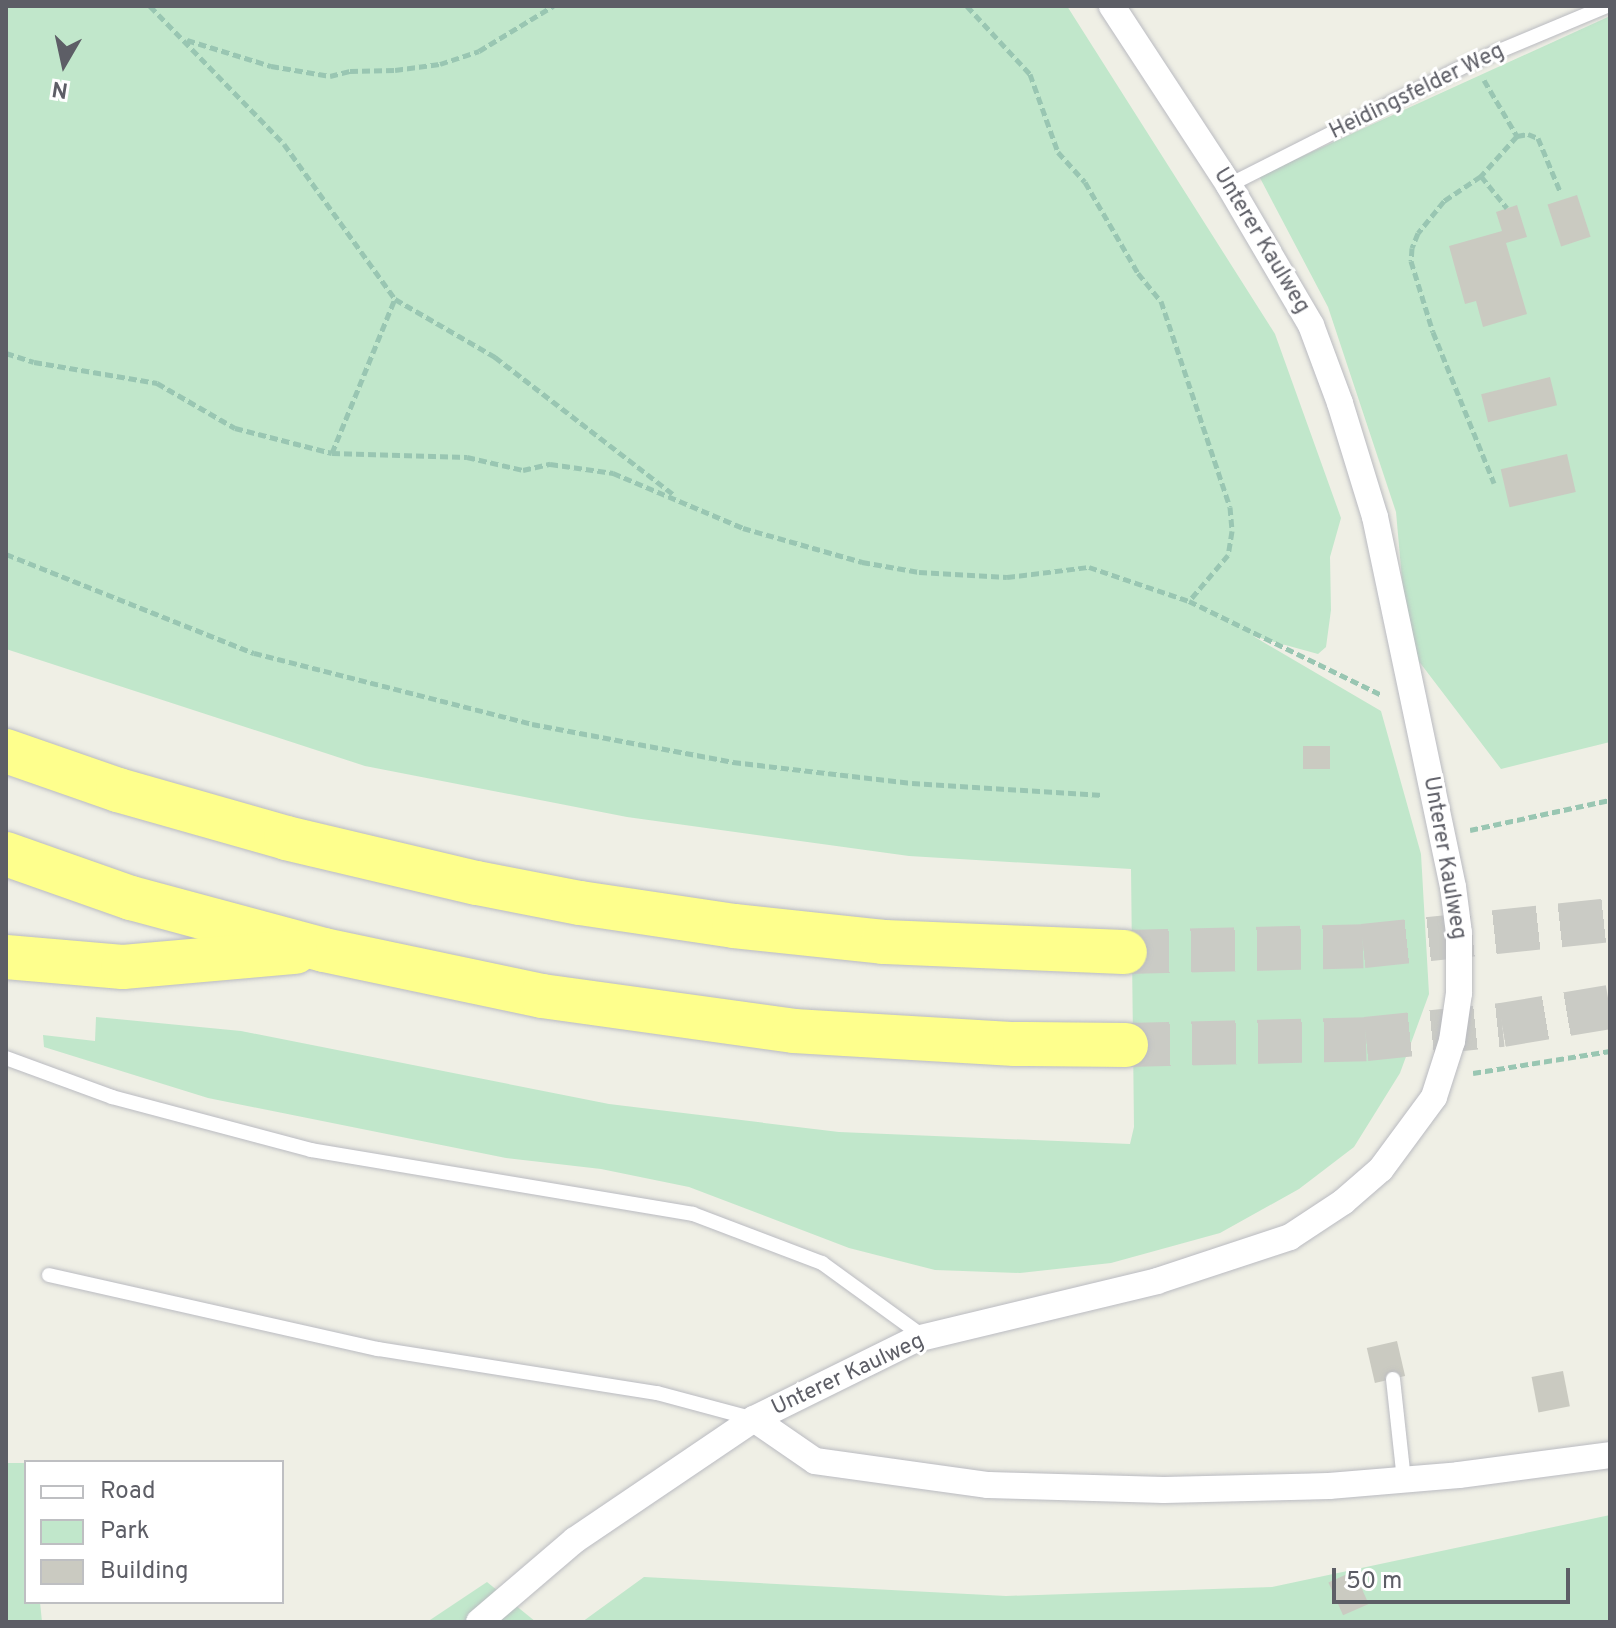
<!DOCTYPE html>
<html>
<head>
<meta charset="utf-8">
<style>
  body { margin:0 }
  #map { position:relative; width:1616px; height:1628px; overflow:hidden; background:#efefe5; font-family:Overpass,sans-serif }
  div>[style] { position:absolute }
  [style*='--x'] { left:calc(var(--x)*1px); top:calc(var(--y)*1px); width:calc(var(--w)*1px); rotate:calc(var(--a)*1deg) }
  .green>* { inset:0; background:#c1e7cb }
  .building>* { inset:0; background:#cacac1; transform-origin:0 0 }
  .motorway-tunnel>* { height:44px; margin-top:-22px; transform-origin:0; background:repeating-linear-gradient(90deg,#cacbc5 0 44px,transparent 0 66px) }
  .path>* { height:5px; margin-top:-2.5px; transform-origin:0; background:repeating-linear-gradient(90deg,#99c6b2 0 8px,transparent 0 12px) }
  .roads { filter:drop-shadow(0 0 2px #babbc1) drop-shadow(0 0 2px #babbc1) }
  .service>* { height:14px; margin:-7px; padding:0 7px; transform-origin:7px; border-radius:7px; background:#fff }
  .minor>* { height:26px; margin:-13px; padding:0 13px; transform-origin:13px; border-radius:13px; background:#fff }
  .motorway>* { height:44px; margin:-22px; padding:0 22px; transform-origin:22px; border-radius:22px; background:#feff8d }
  span { translate:-50% -50%; white-space:nowrap; text-align:center; line-height:1.15; -webkit-text-stroke:6px #fff; paint-order:stroke }
  .street-label { font-size:22px; color:#5d5e66 }
  .frame { position:absolute; inset:0; border:8px solid #5d5e66; pointer-events:none }
  .legend { position:absolute; left:24px; top:1460px; width:260px; height:144px; box-sizing:border-box; background:#fff; border:2px solid #bebfc2; margin:0; padding:10px 14px; list-style:none; font-size:24px; color:#5d5e66 }
  .legend li { display:flex; align-items:center; gap:16px; height:40px }
  .legend b { width:40px; border:2px solid #bebfc2 }
  .north { position:absolute; left:24px; top:24px; width:80px; height:80px; -webkit-text-stroke:6px #fff; paint-order:stroke; rotate:189deg; font-size:22px; font-weight:700; line-height:32px; text-align:center; color:#5d5e66 }
  .north::after { content:''; display:block; margin:auto; width:28px; height:36px; background:#5d5e66; clip-path:polygon(50% 0,100% 100%,50% 72%,0 100%) }
  .scale { position:absolute; left:1332px; top:1568px; width:238px; height:36px; box-sizing:border-box; border:4px solid #5d5e66; border-top:0; padding-left:10px; font-size:24px; line-height:28px; white-space:nowrap; color:#5d5e66; -webkit-text-stroke:6px #fff; paint-order:stroke }
</style>
</head>
<body>
<div id="map">
  <div class="green">
    <div style="clip-path:polygon(6px 6px,1067px 6px,1275px 334px,1341px 518px,1330px 557px,1331px 610px,1326px 647px,1318px 654px,1253px 636px,1381px 711px,1421px 854px,1429px 994px,1400px 1073px,1354px 1147px,1299px 1189px,1220px 1233px,1111px 1263px,1020px 1273px,935px 1270px,849px 1248px,689px 1187px,601px 1169px,506px 1158px,208px 1098px,44px 1047px,43px 1035px,95px 1041px,96px 1017px,241px 1031px,609px 1104px,839px 1132px,1130px 1144px,1134px 1127px,1131px 869px,909px 856px,627px 817px,365px 766px,6px 649px)"></div>
    <div style="clip-path:polygon(1610px 16px,1610px 742px,1501px 769px,1408px 647px,1396px 512px,1328px 307px,1259px 176px)"></div>
    <div style="clip-path:polygon(6px 1463px,26px 1463px,26px 1602px,40px 1602px,42px 1622px,6px 1622px)"></div>
    <div style="clip-path:polygon(1610px 1515px,1610px 1622px,582px 1622px,644px 1577px,1006px 1596px,1272px 1587px)"></div>
    <div style="clip-path:polygon(487px 1582px,536px 1622px,427px 1622px)"></div>
  </div>
  <div class="building">
    <div style="left:1577px;top:195px;width:44px;height:31px;rotate:72deg"></div>
    <div style="clip-path:polygon(1517px 205px,1527px 237px,1506px 243px,1527px 314px,1483px 327px,1476px 301px,1465px 304px,1449px 246px,1502px 231px,1496px 212px)"></div>
    <div style="left:1550px;top:377px;width:29px;height:71px;rotate:76deg"></div>
    <div style="left:1567px;top:454px;width:39px;height:68px;rotate:77deg"></div>
    <div style="left:1303px;top:746px;width:27px;height:23px"></div>
    <div style="left:1397px;top:1341px;width:36px;height:31px;rotate:77deg"></div>
    <div style="left:1563px;top:1371px;width:36px;height:32px;rotate:79deg"></div>
    <div style="left:1354px;top:1571px;width:36px;height:28px;rotate:66deg"></div>
  </div>
  <div class="motorway-tunnel">
    <div style="--x:1125;--y:952;--w:238;--a:-1.4"></div>
    <div style="--x:1363;--y:946;--w:248;--a:-6"></div>
    <div style="--x:1126;--y:1045;--w:240;--a:-1.4"></div>
    <div style="--x:1366;--y:1039;--w:137;--a:-5.9"></div>
    <div style="--x:1502;--y:1025;--w:109;--a:-9.5"></div>
  </div>
  <div class="path">
    <div style="--x:150;--y:6;--w:192;--a:45.8"></div>
    <div style="--x:284;--y:144;--w:191;--a:54.4"></div>
    <div style="--x:395;--y:299;--w:116;--a:30.1"></div>
    <div style="--x:495;--y:357;--w:226;--a:37.6"></div>
    <div style="--x:967;--y:6;--w:93;--a:47.2"></div>
    <div style="--x:1030;--y:74;--w:83;--a:70.3"></div>
    <div style="--x:1058;--y:152;--w:40;--a:48"></div>
    <div style="--x:1085;--y:182;--w:105;--a:59.8"></div>
    <div style="--x:1138;--y:273;--w:36;--a:51"></div>
    <div style="--x:1161;--y:301;--w:217;--a:71.5"></div>
    <div style="--x:1230;--y:507;--w:24;--a:85"></div>
    <div style="--x:1232;--y:531;--w:24;--a:99"></div>
    <div style="--x:1228;--y:555;--w:60;--a:130.3"></div>
    <div style="--x:187;--y:40;--w:88;--a:17.2"></div>
    <div style="--x:271;--y:66;--w:60;--a:9.6"></div>
    <div style="--x:330;--y:76;--w:21;--a:-14"></div>
    <div style="--x:350;--y:71;--w:45;--a:-1.3"></div>
    <div style="--x:395;--y:70;--w:45;--a:-7.6"></div>
    <div style="--x:440;--y:64;--w:41;--a:-18.4"></div>
    <div style="--x:479;--y:51;--w:87;--a:-31.3"></div>
    <div style="--x:1484;--y:80;--w:65;--a:59.5"></div>
    <div style="--x:1517;--y:136;--w:54;--a:132"></div>
    <div style="--x:1481;--y:176;--w:45;--a:146"></div>
    <div style="--x:1444;--y:201;--w:41;--a:129.1"></div>
    <div style="--x:1418;--y:233;--w:16;--a:112"></div>
    <div style="--x:1412;--y:248;--w:13;--a:94"></div>
    <div style="--x:1411;--y:261;--w:74;--a:72.8"></div>
    <div style="--x:1433;--y:332;--w:163;--a:68"></div>
    <div style="--x:1517;--y:136;--w:11;--a:-10"></div>
    <div style="--x:1528;--y:134;--w:11;--a:22"></div>
    <div style="--x:1538;--y:138;--w:57;--a:67.5"></div>
    <div style="--x:1481;--y:176;--w:41;--a:50.9"></div>
    <div style="--x:6;--y:353;--w:29;--a:18"></div>
    <div style="--x:34;--y:362;--w:125;--a:9.7"></div>
    <div style="--x:157;--y:383;--w:90;--a:30"></div>
    <div style="--x:235;--y:428;--w:100;--a:14.5"></div>
    <div style="--x:332;--y:453;--w:135;--a:1.7"></div>
    <div style="--x:467;--y:457;--w:57;--a:13.1"></div>
    <div style="--x:523;--y:470;--w:28;--a:-13"></div>
    <div style="--x:550;--y:464;--w:64;--a:8.1"></div>
    <div style="--x:613;--y:473;--w:141;--a:22.9"></div>
    <div style="--x:743;--y:528;--w:124;--a:15.9"></div>
    <div style="--x:862;--y:562;--w:58;--a:10"></div>
    <div style="--x:919;--y:572;--w:88;--a:3.3"></div>
    <div style="--x:1007;--y:577;--w:83;--a:-7"></div>
    <div style="--x:1089;--y:567;--w:106;--a:18.8"></div>
    <div style="--x:1189;--y:601;--w:215;--a:26"></div>
    <div style="--x:332;--y:453;--w:166;--a:-67.8"></div>
    <div style="--x:6;--y:554;--w:267;--a:21.8"></div>
    <div style="--x:254;--y:653;--w:287;--a:14.3"></div>
    <div style="--x:532;--y:724;--w:205;--a:10.7"></div>
    <div style="--x:733;--y:762;--w:180;--a:6.7"></div>
    <div style="--x:912;--y:783;--w:191;--a:3.6"></div>
    <div style="--x:1470;--y:830;--w:143;--a:-12.1"></div>
    <div style="--x:1473;--y:1073;--w:139;--a:-9.1"></div>
  </div>
  <div class="roads">
    <div class="service">
      <div style="--x:1229;--y:185;--w:273;--a:-26.8"></div>
      <div style="--x:1473;--y:62;--w:145;--a:-22.7"></div>
      <div style="--x:6;--y:1058;--w:113;--a:20.2"></div>
      <div style="--x:112;--y:1097;--w:206;--a:14.9"></div>
      <div style="--x:311;--y:1150;--w:387;--a:9.5"></div>
      <div style="--x:693;--y:1214;--w:138;--a:20.8"></div>
      <div style="--x:822;--y:1263;--w:126;--a:36"></div>
      <div style="--x:49;--y:1275;--w:337;--a:12.7"></div>
      <div style="--x:378;--y:1349;--w:282;--a:9"></div>
      <div style="--x:657;--y:1393;--w:100;--a:15"></div>
      <div style="--x:1393;--y:1379;--w:102;--a:83.8"></div>
    </div>
    <div class="minor">
      <div style="--x:754;--y:1419;--w:74;--a:34.5"></div>
      <div style="--x:815;--y:1461;--w:175;--a:7.9"></div>
      <div style="--x:988;--y:1485;--w:176;--a:1.6"></div>
      <div style="--x:1164;--y:1490;--w:165;--a:-1.4"></div>
      <div style="--x:1329;--y:1486;--w:130;--a:-4.8"></div>
      <div style="--x:1459;--y:1475;--w:152;--a:-7.5"></div>
      <div style="--x:479;--y:1622;--w:126;--a:-40.5"></div>
      <div style="--x:575;--y:1540;--w:216;--a:-34.1"></div>
      <div style="--x:754;--y:1419;--w:181;--a:-26.3"></div>
      <div style="--x:916;--y:1339;--w:248;--a:-13.5"></div>
      <div style="--x:1157;--y:1281;--w:140;--a:-18.3"></div>
      <div style="--x:1290;--y:1237;--w:64;--a:-33.4"></div>
      <div style="--x:1343;--y:1202;--w:50;--a:-41"></div>
      <div style="--x:1381;--y:1169;--w:89;--a:-53.6"></div>
      <div style="--x:1434;--y:1097;--w:59;--a:-72.2"></div>
      <div style="--x:1452;--y:1041;--w:49;--a:-81.7"></div>
      <div style="--x:1459;--y:993;--w:60;--a:-90"></div>
      <div style="--x:1459;--y:933;--w:46;--a:-97.4"></div>
      <div style="--x:1453;--y:887;--w:378;--a:-101.9"></div>
      <div style="--x:1375;--y:517;--w:119;--a:-107.1"></div>
      <div style="--x:1340;--y:403;--w:83;--a:-110.4"></div>
      <div style="--x:1311;--y:325;--w:162;--a:-120.4"></div>
      <div style="--x:1229;--y:185;--w:214;--a:-123.2"></div>
    </div>
    <div class="motorway">
      <div style="--x:6;--y:751;--w:119;--a:19.2"></div>
      <div style="--x:118;--y:790;--w:175;--a:15.9"></div>
      <div style="--x:286;--y:838;--w:196;--a:13.3"></div>
      <div style="--x:477;--y:883;--w:105;--a:11"></div>
      <div style="--x:580;--y:903;--w:156;--a:8.5"></div>
      <div style="--x:734;--y:926;--w:150;--a:6.1"></div>
      <div style="--x:883;--y:942;--w:242;--a:2.4"></div>
      <div style="--x:6;--y:854;--w:133;--a:19.4"></div>
      <div style="--x:131;--y:898;--w:200;--a:15.1"></div>
      <div style="--x:324;--y:950;--w:223;--a:11.9"></div>
      <div style="--x:542;--y:996;--w:254;--a:7.9"></div>
      <div style="--x:794;--y:1031;--w:221;--a:3.4"></div>
      <div style="--x:1015;--y:1044;--w:111;--a:0.5"></div>
      <div style="--x:6;--y:957;--w:117;--a:4.9"></div>
      <div style="--x:123;--y:967;--w:173;--a:-5"></div>
    </div>
  </div>
  <div class="street-label">
    <span style="left:1417px;top:92px;rotate:-26deg">Heidingsfelder Weg</span>
    <span style="left:1261px;top:241px;rotate:59deg">Unterer Kaulweg</span>
    <span style="left:1444px;top:858px;rotate:80deg">Unterer Kaulweg</span>
    <span style="left:848px;top:1375px;rotate:-25deg">Unterer Kaulweg</span>
  </div>
  <div class="frame"></div>
  <ul class="legend">
  <li><b style="height:10px;background:#fff"></b>Road</li>
  <li><b style="height:22px;background:#c1e7cb"></b>Park</li>
  <li><b style="height:22px;background:#cacac1"></b>Building</li>
  </ul>
  <div class="north">N</div>
  <div class="scale">50 m</div>
</div>
</body>
</html>
